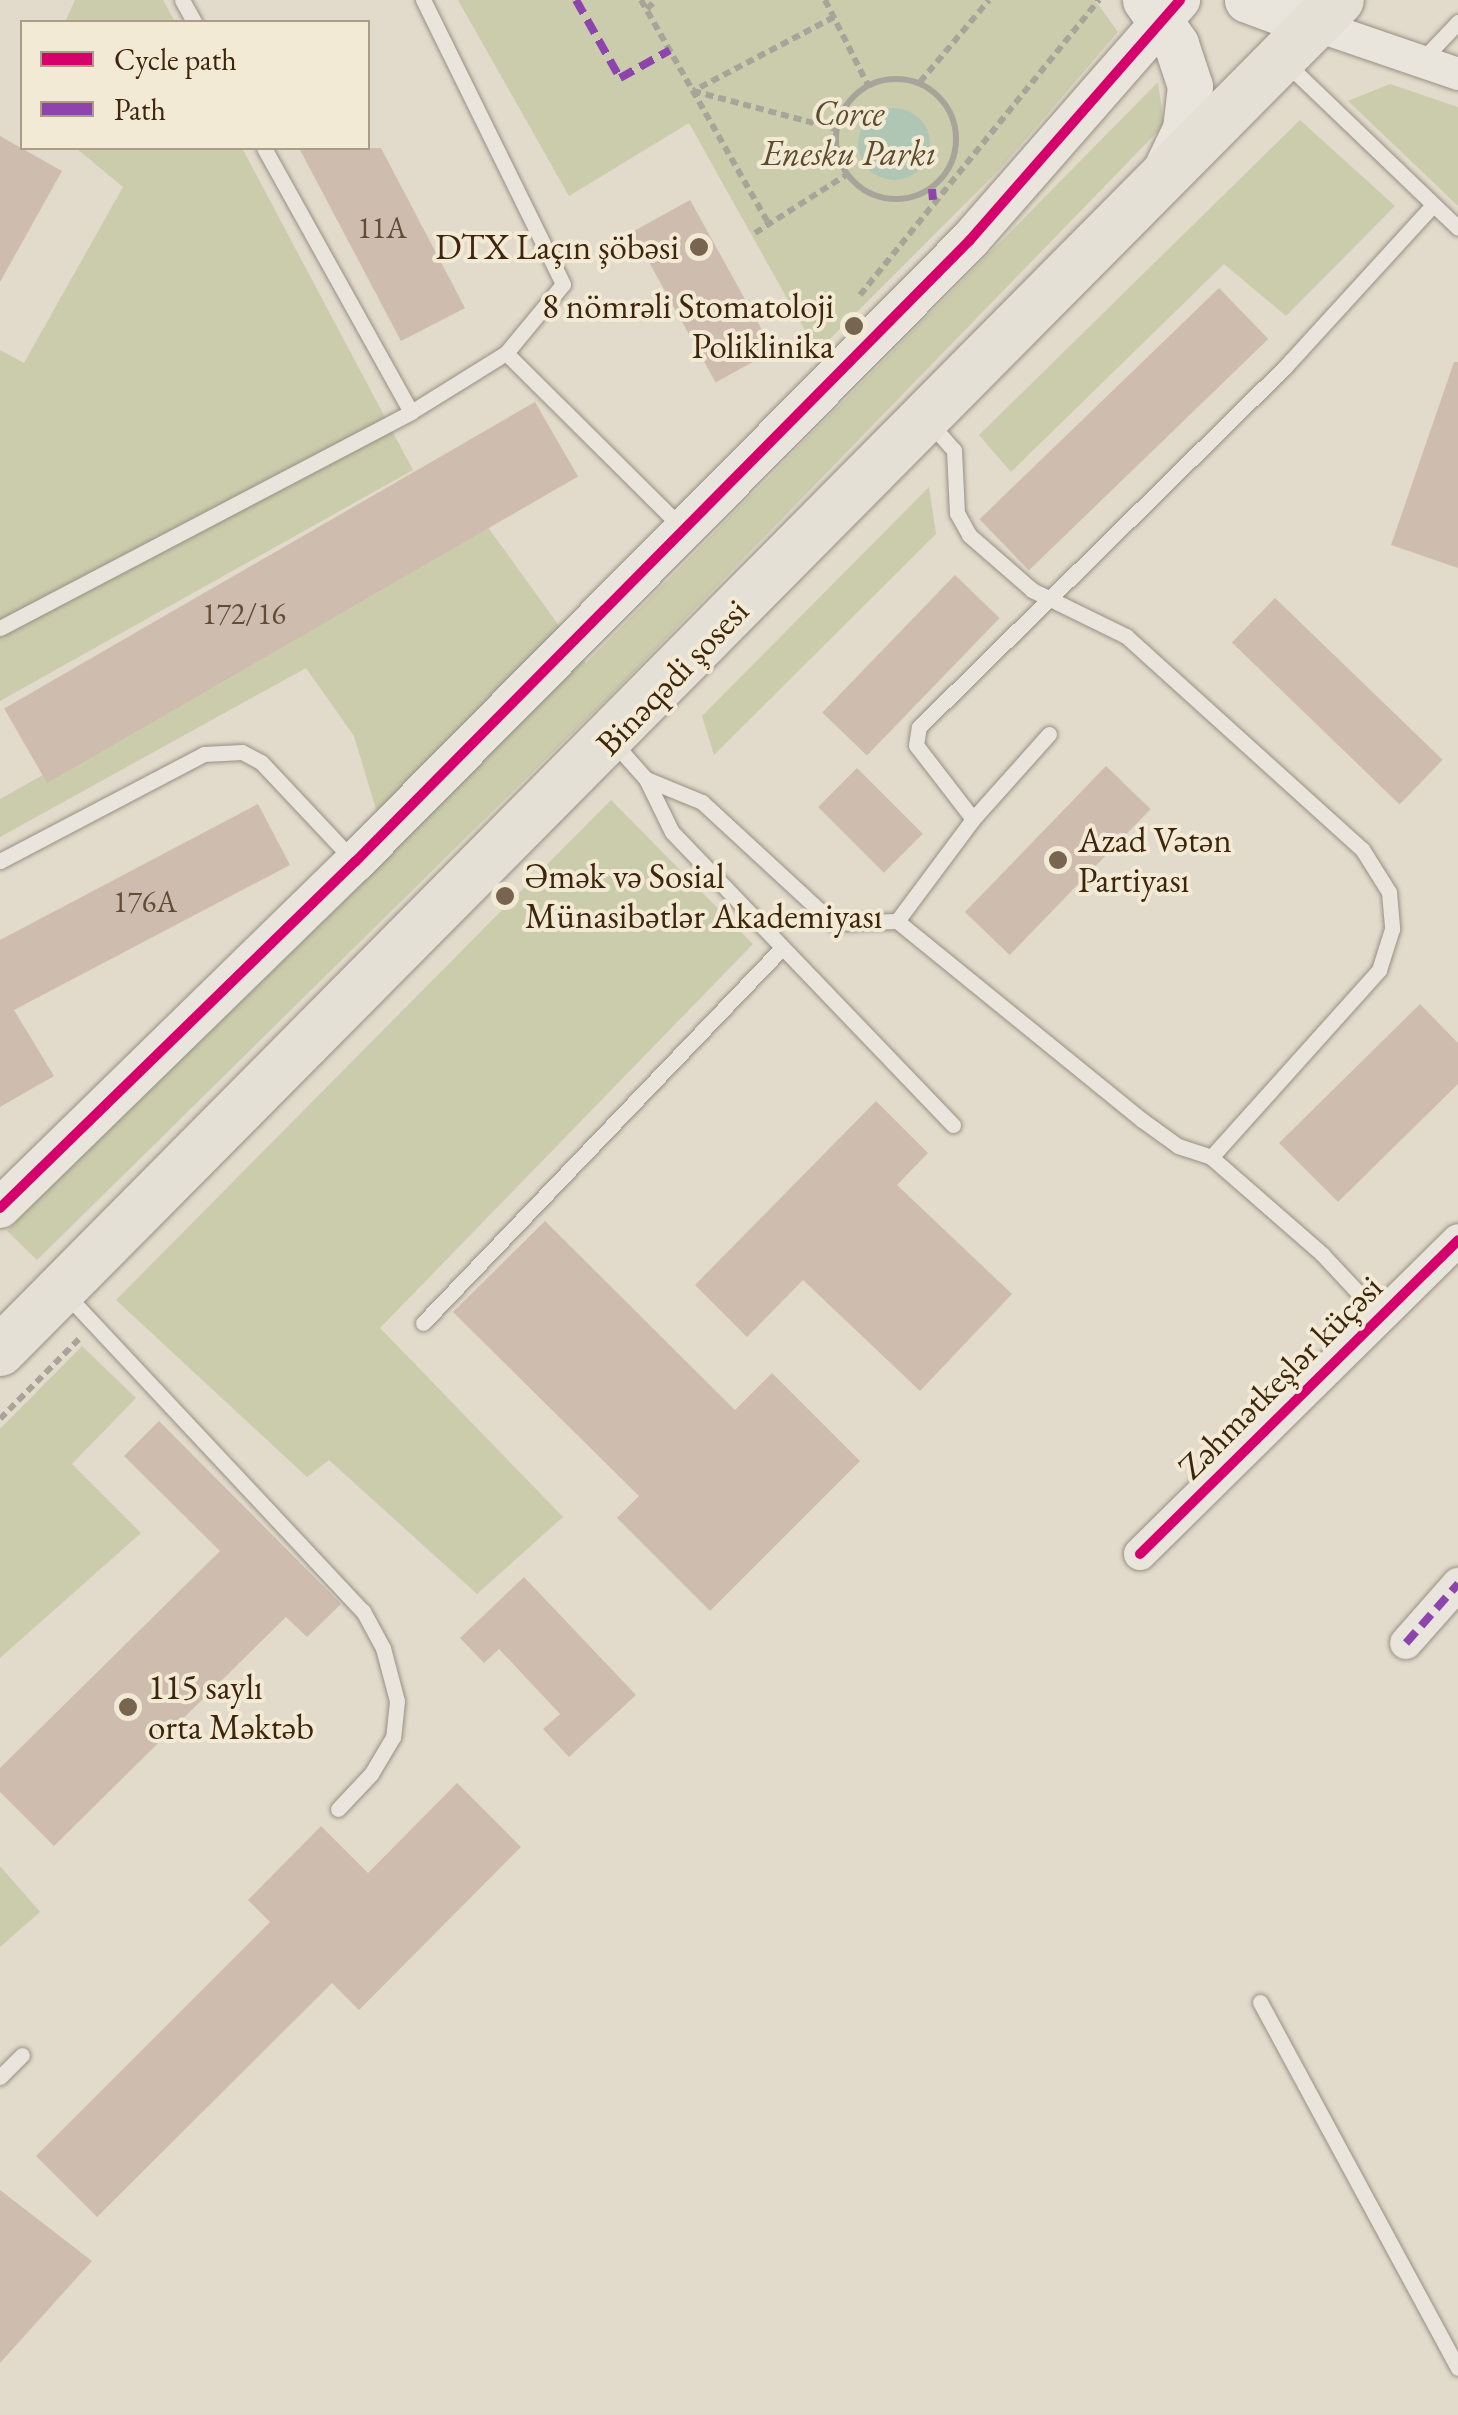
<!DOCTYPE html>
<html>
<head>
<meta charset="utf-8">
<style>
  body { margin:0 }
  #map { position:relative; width:1458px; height:2415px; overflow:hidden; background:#e2daca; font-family:"EB Garamond",serif }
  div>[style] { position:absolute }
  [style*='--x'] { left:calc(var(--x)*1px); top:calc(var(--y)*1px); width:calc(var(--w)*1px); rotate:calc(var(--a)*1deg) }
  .green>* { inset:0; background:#cbccab }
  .water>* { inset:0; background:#b0c6b5 }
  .round { border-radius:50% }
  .building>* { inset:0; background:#cebdaf; transform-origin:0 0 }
  .path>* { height:6px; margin-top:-3px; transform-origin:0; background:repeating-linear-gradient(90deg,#a9a49a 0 8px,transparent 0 13px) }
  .path>.ring { margin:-3px; padding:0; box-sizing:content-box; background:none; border:6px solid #a9a49a; border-radius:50% }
  .roads { filter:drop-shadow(0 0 2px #979084) drop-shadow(0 0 2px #979084) }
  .service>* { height:15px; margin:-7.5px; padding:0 7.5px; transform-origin:7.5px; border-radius:7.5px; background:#e9e4dc }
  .minor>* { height:32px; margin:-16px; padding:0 16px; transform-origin:16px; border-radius:16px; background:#e9e4dc }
  .tertiary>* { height:40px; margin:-20px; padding:0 20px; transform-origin:20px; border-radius:20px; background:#e9e4dc }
  .secondary>* { height:45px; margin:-22.5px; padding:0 22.5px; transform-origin:22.5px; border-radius:22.5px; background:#e9e4dc }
  .primary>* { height:50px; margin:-25px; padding:0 25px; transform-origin:25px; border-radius:25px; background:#e5e0d6 }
  .quiet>* { height:8px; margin-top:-4px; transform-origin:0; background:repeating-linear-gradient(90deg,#8e44ad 0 15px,transparent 0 23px) }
  .cycleway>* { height:10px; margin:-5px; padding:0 5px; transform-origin:5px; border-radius:5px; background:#d6006c }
  .dots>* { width:28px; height:28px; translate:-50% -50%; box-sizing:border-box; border:5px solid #f3ead6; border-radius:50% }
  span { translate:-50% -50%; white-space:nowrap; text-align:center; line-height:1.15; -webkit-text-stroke:8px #f3ead6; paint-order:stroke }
  .number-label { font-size:30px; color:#624c36 }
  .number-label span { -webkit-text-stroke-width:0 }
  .park-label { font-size:35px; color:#5d4d2e; font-style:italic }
  .poi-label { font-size:35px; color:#3e260d }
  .right { translate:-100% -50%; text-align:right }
  .left { translate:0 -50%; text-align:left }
  .street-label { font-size:35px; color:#3e260d }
  .legend { position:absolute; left:20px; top:20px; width:350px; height:130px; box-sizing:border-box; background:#f3ead6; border:2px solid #ab9c86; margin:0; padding:12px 18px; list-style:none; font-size:30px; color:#3e260d }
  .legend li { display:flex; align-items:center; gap:20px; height:50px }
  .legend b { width:50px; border:2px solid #ab9c86 }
</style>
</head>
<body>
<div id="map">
  <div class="green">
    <div style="clip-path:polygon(75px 0,163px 0,175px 22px,65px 22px)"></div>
    <div style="clip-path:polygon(458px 0,1095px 0,1118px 32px,1000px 169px,817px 352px,689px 123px,569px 196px)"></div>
    <div style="clip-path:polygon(1158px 82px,1164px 125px,616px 690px,37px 1260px,7px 1231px,388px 849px,354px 736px,306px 668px,0 837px,0 799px,487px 526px,586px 663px)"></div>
    <div style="clip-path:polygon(1390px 84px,1458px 107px,1458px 206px,1348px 101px)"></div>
    <div style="clip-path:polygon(1300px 120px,1395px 206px,1286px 316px,1224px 264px,1011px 472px,979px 435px)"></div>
    <div style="clip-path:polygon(76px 148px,242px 148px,413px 470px,0 701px,0 350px,24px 363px,123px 187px)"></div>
    <div style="clip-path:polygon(929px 487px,936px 534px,714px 755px,702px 716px)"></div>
    <div style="clip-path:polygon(611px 800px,753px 944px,380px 1328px,563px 1517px,477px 1594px,329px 1460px,307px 1477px,116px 1300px)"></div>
    <div style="clip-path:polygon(82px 1346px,136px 1398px,72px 1464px,141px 1533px,0 1658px,0 1429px)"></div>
    <div style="clip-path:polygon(0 1866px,40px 1912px,0 1947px)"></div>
  </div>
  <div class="water">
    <div class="round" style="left:858px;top:108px;width:72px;height:72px"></div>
  </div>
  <div class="building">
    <div style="clip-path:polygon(0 136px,62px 171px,0 282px)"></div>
    <div style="clip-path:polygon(299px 148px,381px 148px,465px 308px,401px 341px)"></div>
    <div style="left:690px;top:200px;width:172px;height:66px;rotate:61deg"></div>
    <div style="left:1219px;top:288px;width:71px;height:333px;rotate:46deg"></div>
    <div style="clip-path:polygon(1454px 362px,1458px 362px,1458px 568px,1391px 545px)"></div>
    <div style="left:535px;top:402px;width:86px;height:613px;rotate:60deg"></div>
    <div style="left:955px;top:575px;width:62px;height:191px;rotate:44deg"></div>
    <div style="left:1275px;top:598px;width:233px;height:62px;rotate:44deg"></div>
    <div style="left:1106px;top:766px;width:62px;height:203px;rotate:44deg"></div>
    <div style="left:857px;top:768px;width:93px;height:55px;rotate:45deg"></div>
    <div style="clip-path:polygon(258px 804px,290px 865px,14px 1010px,54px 1076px,0 1107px,0 940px)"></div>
    <div style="clip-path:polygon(1420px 1004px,1458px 1043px,1458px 1084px,1338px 1202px,1279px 1143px)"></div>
    <div style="clip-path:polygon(876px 1101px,928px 1153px,897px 1185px,1012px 1294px,920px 1391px,803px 1280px,747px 1337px,695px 1285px)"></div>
    <div style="clip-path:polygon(545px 1221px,735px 1410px,772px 1373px,860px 1461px,710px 1611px,617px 1518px,639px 1496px,453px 1312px)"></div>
    <div style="clip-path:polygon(159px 1421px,341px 1604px,307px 1637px,286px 1617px,54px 1846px,0 1792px,0 1768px,220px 1551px,124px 1456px)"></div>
    <div style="clip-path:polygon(524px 1577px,636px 1695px,569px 1757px,543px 1729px,560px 1714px,499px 1649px,484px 1663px,460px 1638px)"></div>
    <div style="clip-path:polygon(457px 1783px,521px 1847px,359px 2010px,332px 1983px,97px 2217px,36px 2156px,270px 1922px,248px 1900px,321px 1826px,368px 1873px)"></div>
    <div style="clip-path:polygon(0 2190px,92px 2261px,0 2363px)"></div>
  </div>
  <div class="path">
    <div style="--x:641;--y:0;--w:258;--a:60.3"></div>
    <div style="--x:825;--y:0;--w:95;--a:63.2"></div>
    <div style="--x:647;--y:9;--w:13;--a:-45"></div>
    <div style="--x:834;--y:17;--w:159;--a:152.3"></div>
    <div style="--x:693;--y:91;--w:149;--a:14.8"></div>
    <div class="ring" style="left:836px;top:79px;width:114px;height:114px"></div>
    <div style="--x:920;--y:82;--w:107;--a:-49.9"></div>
    <div style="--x:755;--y:233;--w:108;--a:-32.5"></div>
    <div style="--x:860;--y:295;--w:380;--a:-51"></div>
    <div style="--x:0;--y:1419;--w:114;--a:-45.4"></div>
  </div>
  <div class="roads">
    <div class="service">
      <div style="--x:182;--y:0;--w:25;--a:61"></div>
      <div style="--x:1284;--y:61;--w:241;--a:43.8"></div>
      <div style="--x:1421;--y:61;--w:54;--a:-46.5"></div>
      <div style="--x:264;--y:148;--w:302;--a:60.9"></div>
      <div style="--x:506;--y:353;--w:250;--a:44.8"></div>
      <div style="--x:931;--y:424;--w:35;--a:49"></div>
      <div style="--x:954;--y:450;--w:63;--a:87.3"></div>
      <div style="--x:957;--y:513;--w:25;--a:61"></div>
      <div style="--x:969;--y:535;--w:84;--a:41.1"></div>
      <div style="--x:1032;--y:590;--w:105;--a:26.1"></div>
      <div style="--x:1126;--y:636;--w:318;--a:42.1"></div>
      <div style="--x:1362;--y:849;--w:51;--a:57.9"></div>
      <div style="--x:1389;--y:892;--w:37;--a:85"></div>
      <div style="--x:1392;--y:929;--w:43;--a:107.6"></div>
      <div style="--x:1379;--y:970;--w:251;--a:131.9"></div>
      <div style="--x:0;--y:628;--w:464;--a:-27.7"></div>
      <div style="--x:411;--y:412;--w:112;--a:-31.8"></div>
      <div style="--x:506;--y:353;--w:89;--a:-50.4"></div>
      <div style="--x:563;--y:284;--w:317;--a:-116.2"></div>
      <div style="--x:1049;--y:734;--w:114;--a:131.8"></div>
      <div style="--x:973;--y:819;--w:93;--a:-127.6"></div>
      <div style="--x:916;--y:745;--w:18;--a:-81"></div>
      <div style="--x:919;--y:727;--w:513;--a:-44.53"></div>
      <div style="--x:1285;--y:367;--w:217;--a:-47.6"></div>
      <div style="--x:614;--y:743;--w:48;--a:48.4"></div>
      <div style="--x:646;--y:779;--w:59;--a:63.9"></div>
      <div style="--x:672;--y:832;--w:406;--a:46.2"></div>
      <div style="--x:646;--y:779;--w:61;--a:22.3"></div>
      <div style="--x:702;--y:802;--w:178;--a:42.7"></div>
      <div style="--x:833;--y:923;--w:64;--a:-1.8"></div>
      <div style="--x:897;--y:921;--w:316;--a:39.1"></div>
      <div style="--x:1142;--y:1120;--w:44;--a:35.8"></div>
      <div style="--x:1178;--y:1146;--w:35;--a:18"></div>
      <div style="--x:1211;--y:1157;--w:147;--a:41.1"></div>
      <div style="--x:1322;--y:1254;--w:86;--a:46.9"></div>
      <div style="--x:0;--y:861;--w:230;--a:-27.7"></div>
      <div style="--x:204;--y:754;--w:38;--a:-3"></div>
      <div style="--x:242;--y:752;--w:21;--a:28"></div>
      <div style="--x:261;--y:762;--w:134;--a:46.8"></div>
      <div style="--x:897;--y:921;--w:127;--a:-53.3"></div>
      <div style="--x:64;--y:1292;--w:437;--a:46.9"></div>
      <div style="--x:363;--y:1611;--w:42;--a:61.6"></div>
      <div style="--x:383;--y:1648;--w:55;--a:75.2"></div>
      <div style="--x:397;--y:1701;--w:36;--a:96"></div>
      <div style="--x:393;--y:1737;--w:43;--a:120.7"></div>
      <div style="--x:371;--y:1774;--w:48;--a:133.3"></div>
      <div style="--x:423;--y:1323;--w:519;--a:-46.25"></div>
      <div style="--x:1260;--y:2002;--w:416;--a:61.6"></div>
      <div style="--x:0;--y:2077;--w:31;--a:-45"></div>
    </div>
    <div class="minor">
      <div style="--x:1315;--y:25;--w:151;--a:18.9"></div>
      <div style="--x:1140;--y:1554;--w:447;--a:-44.6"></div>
      <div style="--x:1406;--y:1643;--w:79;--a:-48.6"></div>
    </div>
    <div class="tertiary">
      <div style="--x:0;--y:1208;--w:496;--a:-44.3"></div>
      <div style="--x:355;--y:862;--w:875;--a:-45.32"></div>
      <div style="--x:970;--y:240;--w:319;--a:-48.8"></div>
    </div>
    <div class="secondary">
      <div style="--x:1145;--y:0;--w:54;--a:54.8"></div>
      <div style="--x:1176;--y:44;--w:44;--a:71.6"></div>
      <div style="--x:1190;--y:86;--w:43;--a:96.6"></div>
      <div style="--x:1185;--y:129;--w:51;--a:115.6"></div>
      <div style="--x:1247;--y:0;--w:72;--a:20.2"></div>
    </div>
    <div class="primary">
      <div style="--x:0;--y:1351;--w:1902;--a:-45.26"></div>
    </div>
  </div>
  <div class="quiet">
    <div style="--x:576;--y:0;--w:90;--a:60.6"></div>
    <div style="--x:620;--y:78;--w:57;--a:-29.2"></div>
    <div style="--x:932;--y:189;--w:11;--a:85"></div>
    <div style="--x:1406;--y:1643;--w:79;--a:-48.6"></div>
  </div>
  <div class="cycleway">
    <div style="--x:0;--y:1208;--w:496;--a:-44.3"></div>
    <div style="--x:355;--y:862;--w:875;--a:-45.32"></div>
    <div style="--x:970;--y:240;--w:319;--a:-48.8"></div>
    <div style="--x:1140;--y:1554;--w:447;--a:-44.6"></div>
  </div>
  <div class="dots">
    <div style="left:699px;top:247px;background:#77654f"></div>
    <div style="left:854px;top:326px;background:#77654f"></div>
    <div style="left:1058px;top:860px;background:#77654f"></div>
    <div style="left:505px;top:896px;background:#77654f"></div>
    <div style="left:128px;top:1707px;background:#77654f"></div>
  </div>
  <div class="number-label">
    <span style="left:382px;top:228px">11A</span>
    <span style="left:244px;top:614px">172/16</span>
    <span style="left:145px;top:902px">176A</span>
  </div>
  <div class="park-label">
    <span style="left:849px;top:133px">Corce<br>Enesku Parkı</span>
  </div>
  <div class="poi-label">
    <span class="right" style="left:679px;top:247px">DTX Laçın şöbəsi</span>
    <span class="right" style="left:834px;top:326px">8 nömrəli Stomatoloji<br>Poliklinika</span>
    <span class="left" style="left:1078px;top:860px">Azad Vətən<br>Partiyası</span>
    <span class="left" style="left:525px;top:896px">Əmək və Sosial<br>Münasibətlər Akademiyası</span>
    <span class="left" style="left:148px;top:1707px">115 saylı<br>orta Məktəb</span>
  </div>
  <div class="street-label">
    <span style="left:672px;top:677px;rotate:-46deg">Binəqədi şosesi</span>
    <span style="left:1280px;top:1377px;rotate:-45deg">Zəhmətkeşlər küçəsi</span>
  </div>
  <ul class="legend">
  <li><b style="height:12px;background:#d6006c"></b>Cycle path</li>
  <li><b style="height:12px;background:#8e44ad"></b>Path</li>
  </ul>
</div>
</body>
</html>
